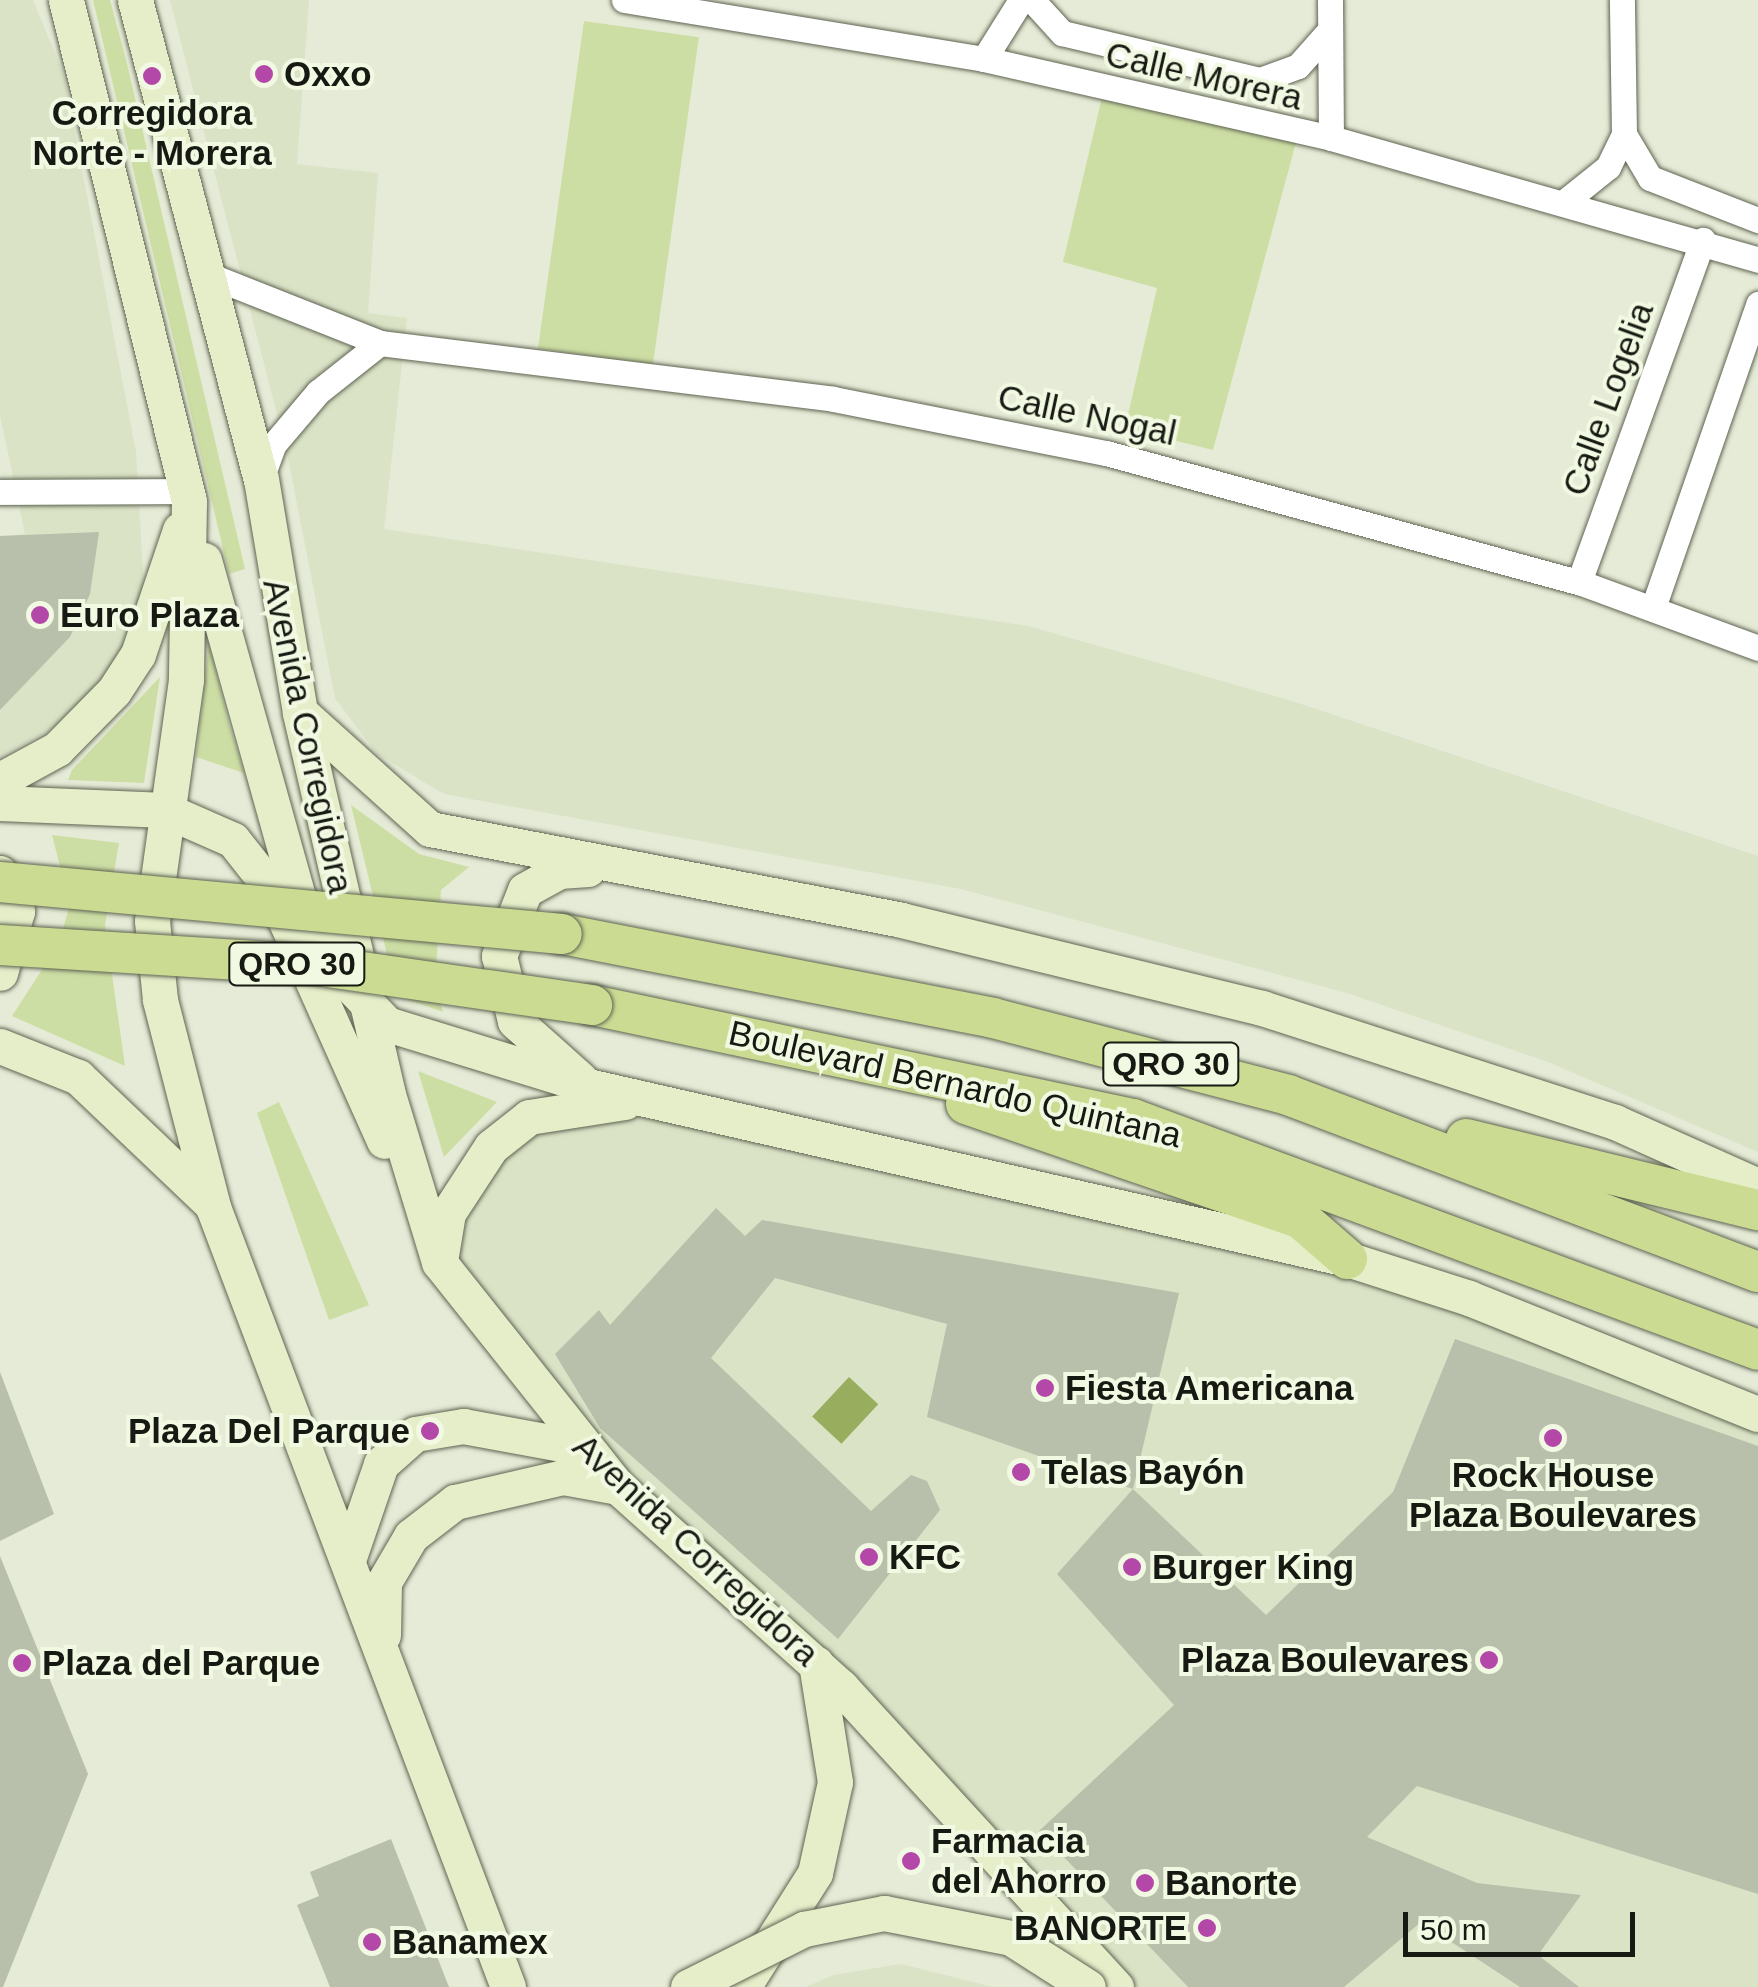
<!DOCTYPE html>
<html>
<head>
<meta charset="utf-8">
<style>
  body { margin:0 }
  #map { position:relative; width:1758px; height:1987px; overflow:hidden; background:#e5ebd6; font-family:Arial,sans-serif }
  div>[style] { position:absolute }
  [style*='--x'] { left:calc(var(--x)*1px); top:calc(var(--y)*1px); width:calc(var(--w)*1px); rotate:calc(var(--a)*1deg) }
  .built>* { inset:0; background:#dae3c6 }
  .green>* { inset:0; background:#cddea4; transform-origin:0 0 }
  .water>* { inset:0; background:#98ad5d; transform-origin:0 0 }
  .building>* { inset:0; background:#b8bfaa }
  .roads { filter:drop-shadow(0 0 2px #5f6452) drop-shadow(0 0 2px #5f6452) }
  .street>* { height:25px; margin:-12.5px; padding:0 12.5px; transform-origin:12.5px; border-radius:12.5px; background:#fff }
  .secondary>* { height:35px; margin:-17.5px; padding:0 17.5px; transform-origin:17.5px; border-radius:17.5px; background:#e5eec9 }
  .primary>* { height:40px; margin:-20px; padding:0 20px; transform-origin:20px; border-radius:20px; background:#cbdc92 }
  .bridges { filter:drop-shadow(0 0 2px #5f6452) drop-shadow(0 0 2px #5f6452) }
  .secondary-bridge>* { height:35px; margin:-17.5px; padding:0 17.5px; transform-origin:17.5px; border-radius:17.5px; background:#e5eec9 }
  .primary-bridge>* { height:40px; margin:-20px; padding:0 20px; transform-origin:20px; border-radius:20px; background:#cbdc92 }
  .dots>* { width:28px; height:28px; translate:-50% -50%; box-sizing:border-box; border:5px solid #f2f9e3; border-radius:50% }
  span { translate:-50% -50%; white-space:nowrap; text-align:center; line-height:1.15; -webkit-text-stroke:8px #f2f9e3; paint-order:stroke }
  .shield-label span { padding:2px 8px; background:#f2f9e3; border:2px solid; border-radius:8px; -webkit-text-stroke-width:0 }
  .shield-label { font-size:32px; color:#171a12; font-weight:700 }
  .poi-label { font-size:35px; color:#171a12; font-weight:700 }
  .left { translate:0 -50%; text-align:left }
  .right { translate:-100% -50%; text-align:right }
  .street-label { font-size:35px; color:#171a12 }
  .scale { position:absolute; left:1403px; top:1912px; width:232px; height:45px; box-sizing:border-box; border:5px solid #171a12; border-top:0; padding-left:12px; font-size:30px; line-height:35px; white-space:nowrap; color:#171a12; -webkit-text-stroke:8px #f2f9e3; paint-order:stroke }
</style>
</head>
<body>
<div id="map">
  <div class="built">
    <div style="clip-path:polygon(0 0,33px 0,64px 75px,136px 452px,145px 607px,106px 682px,51px 730px,0 757px,0 536px,25px 534px,0 415px)"></div>
    <div style="clip-path:polygon(170px 0,309px 0,297px 164px,378px 173px,368px 313px,407px 318px,384px 529px,1028px 626px,1292px 701px,1758px 856px,1758px 1152px,1548px 1062px,1347px 993px,961px 889px,444px 794px,377px 754px,335px 698px,287px 453px)"></div>
    <div style="clip-path:polygon(645px 1099px,1175px 1215px,1758px 1414px,1758px 1987px,1116px 1987px,618px 1487px,445px 1273px,448px 1213px,491px 1147px)"></div>
    <div style="clip-path:polygon(901px 1964px,993px 1987px,806px 1987px,833px 1975px)"></div>
  </div>
  <div class="green">
    <div style="clip-path:polygon(93px 0,110px 0,127px 64px,245px 569px,229px 574px)"></div>
    <div style="left:584px;top:21px;width:116px;height:331px;rotate:8deg"></div>
    <div style="clip-path:polygon(1104px 89px,1298px 135px,1213px 450px,1125px 428px,1157px 288px,1063px 262px)"></div>
    <div style="clip-path:polygon(209px 644px,230px 727px,244px 773px,196px 757px)"></div>
    <div style="clip-path:polygon(160px 677px,144px 783px,68px 780px,72px 770px)"></div>
    <div style="clip-path:polygon(351px 805px,419px 854px,469px 867px,441px 890px,435px 985px,443px 1012px,406px 999px,392px 975px)"></div>
    <div style="clip-path:polygon(52px 835px,119px 843px,105px 925px,125px 1066px,12px 1016px,58px 945px,70px 905px)"></div>
    <div style="clip-path:polygon(418px 1071px,497px 1102px,444px 1157px)"></div>
    <div style="clip-path:polygon(279px 1102px,369px 1305px,329px 1320px,257px 1113px)"></div>
  </div>
  <div class="water">
    <div style="left:849px;top:1377px;width:40px;height:54px;rotate:43deg"></div>
  </div>
  <div class="building">
    <div style="clip-path:polygon(99px 532px,90px 594px,70px 637px,0 710px,0 536px)"></div>
    <div style="clip-path:polygon(716px 1208px,745px 1236px,762px 1220px,1179px 1293px,1133px 1489px,927px 1417px,947px 1324px,775px 1278px,711px 1358px,871px 1511px,911px 1475px,927px 1481px,940px 1510px,838px 1639px,600px 1428px,555px 1354px,599px 1310px,610px 1325px)"></div>
    <div style="clip-path:polygon(1455px 1339px,1758px 1446px,1758px 1894px,1417px 1786px,1367px 1837px,1477px 1883px,1581px 1895px,1538px 1955px,1579px 1987px,1520px 1987px,1421px 1922px,1344px 1987px,1188px 1987px,1039px 1831px,1174px 1705px,1057px 1574px,1133px 1489px,1266px 1615px,1393px 1492px)"></div>
    <div style="clip-path:polygon(0 1372px,54px 1514px,0 1541px)"></div>
    <div style="clip-path:polygon(0 1556px,88px 1774px,3px 1987px,0 1987px)"></div>
    <div style="clip-path:polygon(391px 1839px,449px 1987px,330px 1987px,297px 1905px,319px 1896px,310px 1872px)"></div>
  </div>
  <div class="roads">
    <div class="street">
      <div style="--x:624;--y:0;--w:365;--a:9.3"></div>
      <div style="--x:984;--y:59;--w:356;--a:12.8"></div>
      <div style="--x:1331;--y:138;--w:444;--a:15.9"></div>
      <div style="--x:1032;--y:0;--w:45;--a:47.7"></div>
      <div style="--x:1062;--y:33;--w:204;--a:13.4"></div>
      <div style="--x:1260;--y:80;--w:40;--a:-20.2"></div>
      <div style="--x:1298;--y:66;--w:48;--a:-48.4"></div>
      <div style="--x:1330;--y:0;--w:138;--a:89.6"></div>
      <div style="--x:984;--y:59;--w:70;--a:-57.9"></div>
      <div style="--x:1624;--y:134;--w:51;--a:59.4"></div>
      <div style="--x:1650;--y:178;--w:116;--a:21.3"></div>
      <div style="--x:1563;--y:203;--w:58;--a:-38.7"></div>
      <div style="--x:1608;--y:167;--w:37;--a:-64"></div>
      <div style="--x:1624;--y:134;--w:134;--a:-90.9"></div>
      <div style="--x:201;--y:272;--w:193;--a:21.6"></div>
      <div style="--x:380;--y:343;--w:456;--a:7"></div>
      <div style="--x:833;--y:399;--w:278;--a:11.2"></div>
      <div style="--x:1106;--y:453;--w:490;--a:15.3"></div>
      <div style="--x:1579;--y:582;--w:191;--a:20.2"></div>
      <div style="--x:261;--y:479;--w:37;--a:-70"></div>
      <div style="--x:274;--y:444;--w:68;--a:-49.8"></div>
      <div style="--x:318;--y:392;--w:79;--a:-38.3"></div>
      <div style="--x:0;--y:492;--w:187;--a:-0.3"></div>
      <div style="--x:1579;--y:582;--w:364;--a:-70.1"></div>
      <div style="--x:1653;--y:608;--w:322;--a:-70.9"></div>
    </div>
    <div class="secondary">
      <div style="--x:66;--y:0;--w:516;--a:76.21"></div>
      <div style="--x:189;--y:501;--w:179;--a:91"></div>
      <div style="--x:186;--y:680;--w:243;--a:98"></div>
      <div style="--x:152;--y:921;--w:79;--a:84.2"></div>
      <div style="--x:160;--y:1000;--w:214;--a:75.6"></div>
      <div style="--x:213;--y:1207;--w:834;--a:69.28"></div>
      <div style="--x:135;--y:0;--w:495;--a:75.3"></div>
      <div style="--x:261;--y:479;--w:237;--a:80.5"></div>
      <div style="--x:300;--y:713;--w:388;--a:77"></div>
      <div style="--x:387;--y:1091;--w:179;--a:73.1"></div>
      <div style="--x:439;--y:1262;--w:288;--a:51.5"></div>
      <div style="--x:618;--y:1487;--w:300;--a:41.9"></div>
      <div style="--x:841;--y:1687;--w:407;--a:47.5"></div>
      <div style="--x:204;--y:560;--w:349;--a:74.4"></div>
      <div style="--x:298;--y:896;--w:89;--a:62"></div>
      <div style="--x:340;--y:975;--w:68;--a:46.2"></div>
      <div style="--x:387;--y:1024;--w:210;--a:17.1"></div>
      <div style="--x:588;--y:1086;--w:778;--a:12.84"></div>
      <div style="--x:1347;--y:1259;--w:128;--a:17.7"></div>
      <div style="--x:1469;--y:1298;--w:311;--a:21.9"></div>
      <div style="--x:301;--y:713;--w:173;--a:42"></div>
      <div style="--x:430;--y:829;--w:480;--a:10.9"></div>
      <div style="--x:901;--y:920;--w:372;--a:13.7"></div>
      <div style="--x:1262;--y:1008;--w:371;--a:17.9"></div>
      <div style="--x:1615;--y:1122;--w:157;--a:24.1"></div>
      <div style="--x:0;--y:780;--w:65;--a:-28.5"></div>
      <div style="--x:57;--y:749;--w:81;--a:-45.5"></div>
      <div style="--x:114;--y:691;--w:44;--a:-57"></div>
      <div style="--x:138;--y:654;--w:131;--a:-71.3"></div>
      <div style="--x:0;--y:803;--w:165;--a:2.4"></div>
      <div style="--x:165;--y:810;--w:74;--a:23.8"></div>
      <div style="--x:233;--y:840;--w:61;--a:51.6"></div>
      <div style="--x:271;--y:888;--w:277;--a:65.9"></div>
      <div style="--x:0;--y:873;--w:42;--a:65.9"></div>
      <div style="--x:17;--y:911;--w:64;--a:105.3"></div>
      <div style="--x:0;--y:1046;--w:84;--a:21.7"></div>
      <div style="--x:78;--y:1077;--w:180;--a:43.6"></div>
      <div style="--x:580;--y:1079;--w:87;--a:-138.3"></div>
      <div style="--x:515;--y:1021;--w:67;--a:-103.8"></div>
      <div style="--x:499;--y:956;--w:71;--a:-68.5"></div>
      <div style="--x:525;--y:890;--w:39;--a:-29"></div>
      <div style="--x:559;--y:871;--w:29;--a:-4"></div>
      <div style="--x:440;--y:1261;--w:49;--a:-80.5"></div>
      <div style="--x:448;--y:1213;--w:79;--a:-56.9"></div>
      <div style="--x:491;--y:1147;--w:48;--a:-38.3"></div>
      <div style="--x:529;--y:1117;--w:97;--a:-8.9"></div>
      <div style="--x:348;--y:1560;--w:102;--a:-71"></div>
      <div style="--x:381;--y:1464;--w:45;--a:-41.4"></div>
      <div style="--x:415;--y:1434;--w:49;--a:-9.5"></div>
      <div style="--x:463;--y:1426;--w:122;--a:10.4"></div>
      <div style="--x:383;--y:1635;--w:53;--a:-88.9"></div>
      <div style="--x:384;--y:1582;--w:53;--a:-59.6"></div>
      <div style="--x:411;--y:1536;--w:56;--a:-37.7"></div>
      <div style="--x:455;--y:1502;--w:111;--a:-13"></div>
      <div style="--x:563;--y:1477;--w:56;--a:10.3"></div>
      <div style="--x:743;--y:1987;--w:135;--a:-57.7"></div>
      <div style="--x:815;--y:1873;--w:93;--a:-77.6"></div>
      <div style="--x:835;--y:1782;--w:120;--a:-99.1"></div>
    </div>
    <div class="primary">
      <div style="--x:562;--y:934;--w:439;--a:11"></div>
      <div style="--x:993;--y:1018;--w:305;--a:14.6"></div>
      <div style="--x:1288;--y:1095;--w:502;--a:20.64"></div>
      <div style="--x:592;--y:1005;--w:553;--a:11.9"></div>
      <div style="--x:1133;--y:1119;--w:666;--a:20.28"></div>
      <div style="--x:966;--y:1104;--w:354;--a:18.9"></div>
      <div style="--x:1301;--y:1219;--w:61;--a:41"></div>
      <div style="--x:1466;--y:1139;--w:301;--a:13.7"></div>
    </div>
  </div>
  <div class="bridges">
    <div class="secondary-bridge">
      <div style="--x:688;--y:1987;--w:130;--a:-26.6"></div>
      <div style="--x:804;--y:1929;--w:82;--a:-11.3"></div>
      <div style="--x:884;--y:1913;--w:129;--a:11.1"></div>
      <div style="--x:1011;--y:1938;--w:91;--a:32.5"></div>
    </div>
    <div class="primary-bridge">
      <div style="--x:0;--y:882;--w:564;--a:5.29"></div>
      <div style="--x:0;--y:945;--w:315;--a:3.6"></div>
      <div style="--x:314;--y:965;--w:281;--a:8.2"></div>
    </div>
  </div>
  <div class="dots">
    <div style="left:264px;top:74px;background:#b348a9"></div>
    <div style="left:152px;top:76px;background:#b348a9"></div>
    <div style="left:40px;top:615px;background:#b348a9"></div>
    <div style="left:1045px;top:1388px;background:#b348a9"></div>
    <div style="left:430px;top:1431px;background:#b348a9"></div>
    <div style="left:1553px;top:1438px;background:#b348a9"></div>
    <div style="left:1021px;top:1472px;background:#b348a9"></div>
    <div style="left:869px;top:1557px;background:#b348a9"></div>
    <div style="left:1132px;top:1567px;background:#b348a9"></div>
    <div style="left:1489px;top:1660px;background:#b348a9"></div>
    <div style="left:22px;top:1663px;background:#b348a9"></div>
    <div style="left:911px;top:1861px;background:#b348a9"></div>
    <div style="left:1145px;top:1883px;background:#b348a9"></div>
    <div style="left:1207px;top:1928px;background:#b348a9"></div>
    <div style="left:372px;top:1942px;background:#b348a9"></div>
  </div>
  <div class="shield-label">
    <span style="left:297px;top:964px">QRO 30</span>
    <span style="left:1171px;top:1064px">QRO 30</span>
  </div>
  <div class="poi-label">
    <span class="left" style="left:284px;top:74px">Oxxo</span>
    <span style="left:152px;top:133px">Corregidora<br>Norte - Morera</span>
    <span class="left" style="left:60px;top:615px">Euro Plaza</span>
    <span class="left" style="left:1065px;top:1388px">Fiesta Americana</span>
    <span class="right" style="left:410px;top:1431px">Plaza Del Parque</span>
    <span class="left" style="left:1041px;top:1472px">Telas Bayón</span>
    <span style="left:1553px;top:1495px">Rock House<br>Plaza Boulevares</span>
    <span class="left" style="left:889px;top:1557px">KFC</span>
    <span class="left" style="left:1152px;top:1567px">Burger King</span>
    <span class="right" style="left:1469px;top:1660px">Plaza Boulevares</span>
    <span class="left" style="left:42px;top:1663px">Plaza del Parque</span>
    <span class="left" style="left:931px;top:1861px">Farmacia<br>del Ahorro</span>
    <span class="left" style="left:1165px;top:1883px">Banorte</span>
    <span class="right" style="left:1187px;top:1928px">BANORTE</span>
    <span class="left" style="left:392px;top:1942px">Banamex</span>
  </div>
  <div class="street-label">
    <span style="left:1204px;top:76px;rotate:13deg">Calle Morera</span>
    <span style="left:1608px;top:399px;rotate:-70deg">Calle Logelia</span>
    <span style="left:1087px;top:415px;rotate:12deg">Calle Nogal</span>
    <span style="left:308px;top:736px;rotate:78deg">Avenida Corregidora</span>
    <span style="left:955px;top:1084px;rotate:13deg">Boulevard Bernardo Quintana</span>
    <span style="left:696px;top:1550px;rotate:43deg">Avenida Corregidora</span>
  </div>
  <div class="scale">50 m</div>
</div>
</body>
</html>
